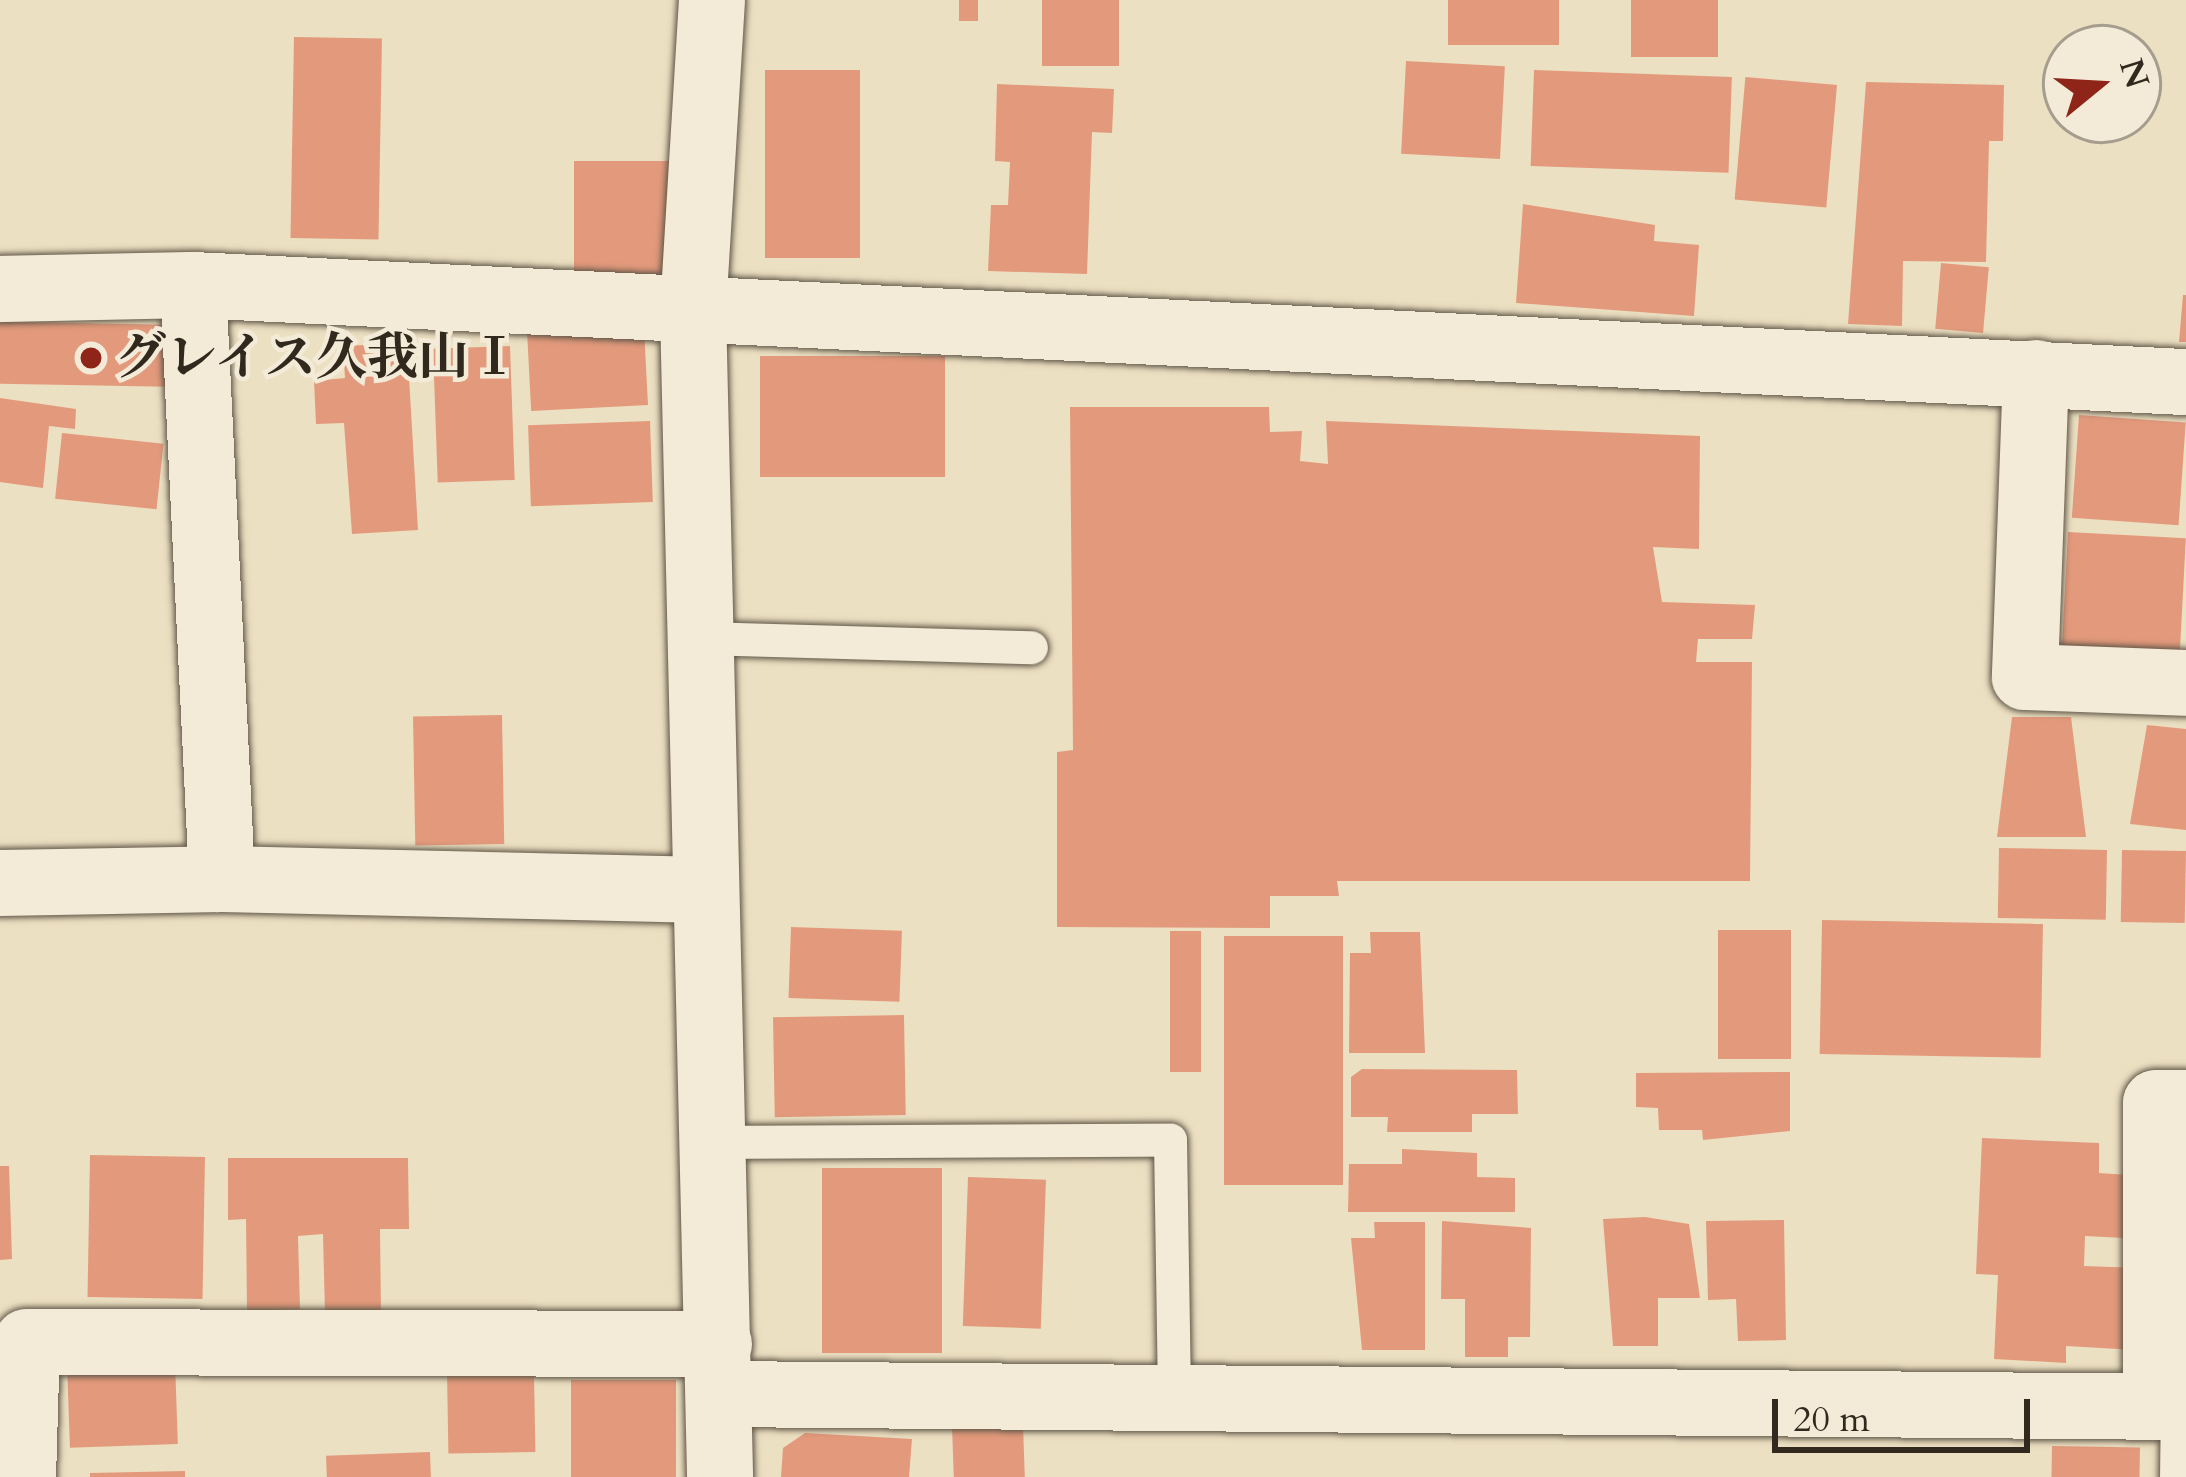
<!DOCTYPE html>
<html>
<head>
<meta charset="utf-8">
<style>
  body { margin:0 }
  #map { position:relative; width:2186px; height:1477px; overflow:hidden; background:#ece0c2; font-family:Cardo,"Noto Serif JP",serif }
  div>[style] { position:absolute }
  [style*='--x'] { left:calc(var(--x)*1px); top:calc(var(--y)*1px); width:calc(var(--w)*1px); rotate:calc(var(--a)*1deg) }
  .building>* { inset:0; background:#e39a7c; transform-origin:0 0 }
  .roads { filter:drop-shadow(0 0 3px #605647) drop-shadow(0 0 3px #605647) }
  .service>* { height:33px; margin:-16.5px; padding:0 16.5px; transform-origin:16.5px; border-radius:16.5px; background:#f3ebd7 }
  .minor>* { height:66px; margin:-33px; padding:0 33px; transform-origin:33px; border-radius:33px; background:#f3ebd7 }
  .tertiary>* { height:66px; margin:-33px; padding:0 33px; transform-origin:33px; border-radius:33px; background:#f3ebd7 }
  .dots>* { width:33px; height:33px; translate:-50% -50%; box-sizing:border-box; border:6px solid #f3ebd7; border-radius:50% }
  span { translate:-50% -50%; white-space:nowrap; text-align:center; line-height:1.15; -webkit-text-stroke:9px #f3ebd7; paint-order:stroke }
  .poi-label { font-size:51px; color:#31281e; font-weight:700 }
  .left { translate:0 -50%; text-align:left }
  .north { position:absolute; left:2042px; top:24px; width:120px; height:120px; box-sizing:border-box; background:#f3ebd7; border:3px solid #a59d8d; border-radius:50%; rotate:72deg; font-size:33px; font-weight:700; line-height:48px; text-align:center; color:#31281e }
  .north::after { content:''; display:block; margin:auto; width:42px; height:54px; background:#8f2418; clip-path:polygon(50% 0,100% 100%,50% 72%,0 100%) }
  .scale { position:absolute; left:1772px; top:1399px; width:258px; height:54px; box-sizing:border-box; border:6px solid #31281e; border-top:0; padding-left:15px; font-size:36px; line-height:42px; white-space:nowrap; color:#31281e; -webkit-text-stroke:9px #f3ebd7; paint-order:stroke }
</style>
</head>
<body>
<div id="map">
  <div class="building">
    <div style="left:959px;top:0;width:19px;height:21px"></div>
    <div style="left:1042px;top:0;width:77px;height:66px"></div>
    <div style="left:1448px;top:0;width:111px;height:45px"></div>
    <div style="left:1631px;top:0;width:87px;height:57px"></div>
    <div style="left:294px;top:37px;width:88px;height:201px;rotate:1deg"></div>
    <div style="left:1406px;top:61px;width:99px;height:93px;rotate:3deg"></div>
    <div style="left:860px;top:70px;width:188px;height:95px;rotate:90deg"></div>
    <div style="left:1534px;top:70px;width:198px;height:96px;rotate:2deg"></div>
    <div style="clip-path:polygon(1866px 82px,2004px 85px,2003px 141px,1989px 141px,1986px 262px,1903px 261px,1902px 326px,1848px 324px)"></div>
    <div style="clip-path:polygon(997px 84px,1114px 89px,1112px 133px,1092px 132px,1087px 274px,988px 271px,991px 205px,1008px 205px,1010px 162px,995px 161px)"></div>
    <div style="left:1837px;top:85px;width:123px;height:92px;rotate:95deg"></div>
    <div style="left:574px;top:161px;width:102px;height:114px"></div>
    <div style="clip-path:polygon(1523px 204px,1655px 225px,1654px 241px,1699px 245px,1694px 316px,1516px 303px)"></div>
    <div style="left:1941px;top:263px;width:48px;height:66px;rotate:5deg"></div>
    <div style="clip-path:polygon(2183px 295px,2186px 295px,2186px 342px,2179px 342px)"></div>
    <div style="left:182px;top:325px;width:62px;height:182px;rotate:91deg"></div>
    <div style="left:644px;top:328px;width:77px;height:117px;rotate:87deg"></div>
    <div style="clip-path:polygon(407px 343px,418px 530px,352px 534px,344px 423px,316px 424px,314px 381px,345px 378px,343px 346px)"></div>
    <div style="left:510px;top:346px;width:134px;height:77px;rotate:88deg"></div>
    <div style="left:760px;top:356px;width:185px;height:121px"></div>
    <div style="clip-path:polygon(0 398px,76px 409px,75px 429px,49px 426px,43px 488px,0 482px)"></div>
    <div style="clip-path:polygon(1070px 407px,1269px 407px,1270px 432px,1302px 431px,1300px 461px,1328px 464px,1326px 421px,1700px 436px,1699px 549px,1653px 547px,1662px 602px,1755px 605px,1752px 639px,1698px 639px,1696px 662px,1752px 662px,1750px 881px,1337px 881px,1339px 896px,1270px 896px,1270px 928px,1057px 927px,1057px 752px,1073px 750px)"></div>
    <div style="left:2079px;top:415px;width:107px;height:103px;rotate:4deg"></div>
    <div style="left:650px;top:421px;width:81px;height:122px;rotate:88deg"></div>
    <div style="left:62px;top:433px;width:102px;height:66px;rotate:6deg"></div>
    <div style="left:2068px;top:532px;width:118px;height:115px;rotate:3deg"></div>
    <div style="left:502px;top:715px;width:129px;height:89px;rotate:89deg"></div>
    <div style="clip-path:polygon(2012px 717px,2071px 717px,2086px 837px,1997px 837px)"></div>
    <div style="clip-path:polygon(2147px 725px,2186px 729px,2186px 830px,2130px 824px)"></div>
    <div style="left:1999px;top:848px;width:108px;height:70px;rotate:1deg"></div>
    <div style="left:2122px;top:850px;width:64px;height:72px;rotate:1deg"></div>
    <div style="left:1822px;top:920px;width:221px;height:134px;rotate:1deg"></div>
    <div style="left:791px;top:927px;width:111px;height:71px;rotate:2deg"></div>
    <div style="left:1791px;top:930px;width:129px;height:73px;rotate:90deg"></div>
    <div style="left:1170px;top:931px;width:31px;height:141px"></div>
    <div style="clip-path:polygon(1370px 932px,1420px 932px,1425px 1053px,1349px 1053px,1350px 953px,1371px 953px)"></div>
    <div style="left:1224px;top:936px;width:119px;height:249px"></div>
    <div style="left:904px;top:1015px;width:100px;height:131px;rotate:89deg"></div>
    <div style="clip-path:polygon(1362px 1069px,1517px 1070px,1518px 1114px,1472px 1114px,1472px 1132px,1387px 1132px,1388px 1117px,1351px 1117px,1351px 1077px)"></div>
    <div style="clip-path:polygon(1790px 1072px,1790px 1131px,1703px 1140px,1702px 1130px,1659px 1130px,1658px 1108px,1636px 1107px,1636px 1073px)"></div>
    <div style="clip-path:polygon(1982px 1138px,2099px 1143px,2099px 1173px,2128px 1175px,2124px 1238px,2085px 1236px,2084px 1266px,2140px 1268px,2136px 1350px,2066px 1346px,2066px 1363px,1994px 1359px,1998px 1275px,1976px 1274px)"></div>
    <div style="clip-path:polygon(1402px 1149px,1477px 1153px,1477px 1177px,1515px 1178px,1515px 1212px,1348px 1212px,1349px 1164px,1402px 1164px)"></div>
    <div style="left:90px;top:1155px;width:115px;height:142px;rotate:1deg"></div>
    <div style="clip-path:polygon(228px 1158px,408px 1158px,409px 1229px,380px 1229px,381px 1314px,325px 1314px,323px 1234px,298px 1236px,300px 1309px,247px 1311px,246px 1219px,228px 1220px)"></div>
    <div style="clip-path:polygon(0 1166px,9px 1166px,12px 1259px,0 1260px)"></div>
    <div style="left:822px;top:1168px;width:120px;height:185px"></div>
    <div style="left:968px;top:1177px;width:78px;height:149px;rotate:2deg"></div>
    <div style="clip-path:polygon(1645px 1217px,1689px 1224px,1700px 1298px,1658px 1298px,1658px 1346px,1613px 1346px,1603px 1219px)"></div>
    <div style="clip-path:polygon(1784px 1220px,1786px 1340px,1738px 1341px,1736px 1299px,1708px 1300px,1706px 1221px)"></div>
    <div style="clip-path:polygon(1442px 1221px,1531px 1228px,1530px 1337px,1508px 1337px,1508px 1357px,1465px 1357px,1465px 1299px,1441px 1299px)"></div>
    <div style="clip-path:polygon(1374px 1222px,1425px 1222px,1425px 1350px,1362px 1350px,1351px 1238px,1375px 1238px)"></div>
    <div style="left:175px;top:1362px;width:82px;height:108px;rotate:88deg"></div>
    <div style="left:534px;top:1372px;width:80px;height:87px;rotate:89deg"></div>
    <div style="left:571px;top:1380px;width:105px;height:97px"></div>
    <div style="left:1023px;top:1425px;width:52px;height:71px;rotate:88deg"></div>
    <div style="clip-path:polygon(805px 1433px,912px 1439px,909px 1477px,781px 1477px,783px 1448px)"></div>
    <div style="left:2052px;top:1446px;width:88px;height:31px;rotate:1deg"></div>
    <div style="left:430px;top:1452px;width:25px;height:104px;rotate:88deg"></div>
    <div style="clip-path:polygon(185px 1471px,185px 1477px,90px 1477px,90px 1473px)"></div>
  </div>
  <div class="roads">
    <div class="service">
      <div style="--x:700;--y:638;--w:331;--a:1.6"></div>
      <div style="--x:716;--y:1142;--w:454;--a:-0.3"></div>
      <div style="--x:1170;--y:1140;--w:256;--a:89.1"></div>
      <div style="--x:2176;--y:1477;--w:71;--a:-89.2"></div>
    </div>
    <div class="minor">
      <div style="--x:193;--y:285;--w:595;--a:87.2"></div>
      <div style="--x:222;--y:879;--w:483;--a:1.3"></div>
      <div style="--x:0;--y:289;--w:193;--a:-1.2"></div>
      <div style="--x:193;--y:285;--w:1995;--a:2.79"></div>
      <div style="--x:2036;--y:373;--w:304;--a:92.1"></div>
      <div style="--x:2025;--y:677;--w:161;--a:2.1"></div>
      <div style="--x:0;--y:883;--w:222;--a:-1"></div>
      <div style="--x:720;--y:1394;--w:1466;--a:0.51"></div>
      <div style="--x:2156;--y:1406;--w:303;--a:-90"></div>
      <div style="--x:2156;--y:1103;--w:30;--a:0"></div>
      <div style="--x:23;--y:1477;--w:135;--a:-88.3"></div>
      <div style="--x:27;--y:1342;--w:692;--a:0.17"></div>
    </div>
    <div class="tertiary">
      <div style="--x:712;--y:0;--w:311;--a:93.5"></div>
      <div style="--x:693;--y:310;--w:1167;--a:88.67"></div>
    </div>
  </div>
  <div class="dots">
    <div style="left:91px;top:358px;background:#8f2418"></div>
  </div>
  <div class="poi-label">
    <span class="left" style="left:115px;top:358px">グレイス久我山Ⅰ</span>
  </div>
  <div class="north">N</div>
  <div class="scale">20 m</div>
</div>
</body>
</html>
